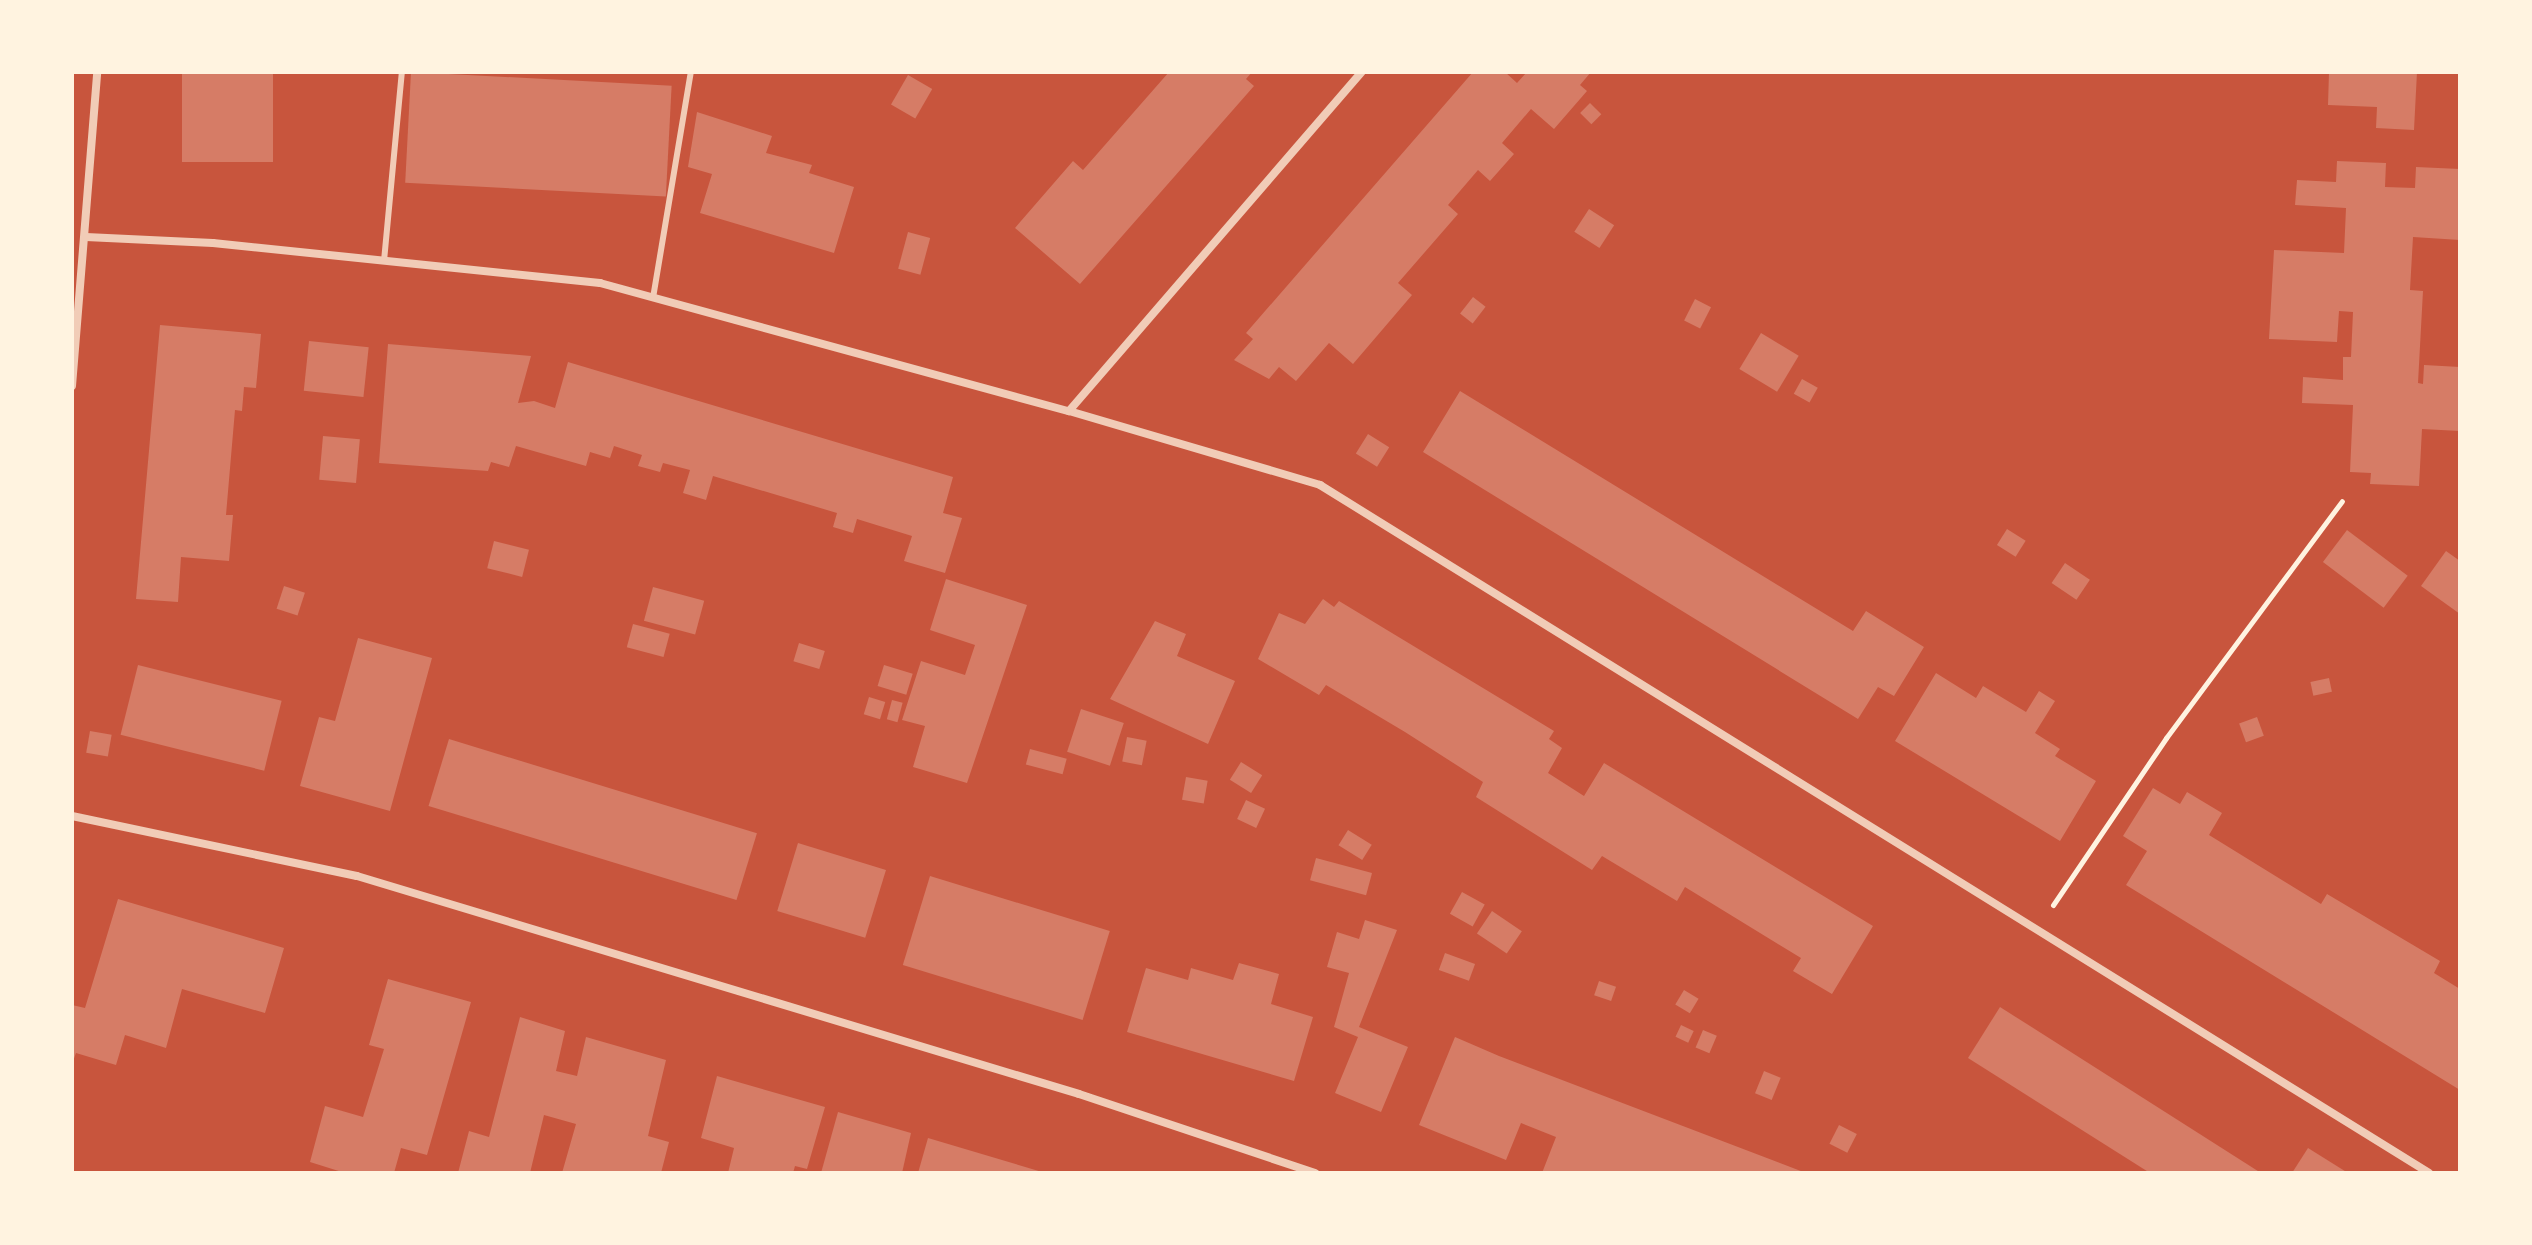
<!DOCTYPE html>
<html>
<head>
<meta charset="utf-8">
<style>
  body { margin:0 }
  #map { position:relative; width:2532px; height:1245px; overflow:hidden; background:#c8553d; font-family:"PT Sans",sans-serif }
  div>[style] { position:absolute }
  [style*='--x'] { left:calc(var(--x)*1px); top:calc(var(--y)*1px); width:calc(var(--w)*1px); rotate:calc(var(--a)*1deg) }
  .building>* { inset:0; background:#d67c66; transform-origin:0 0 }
  .path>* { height:5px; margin:-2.5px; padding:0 2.5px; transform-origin:2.5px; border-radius:2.5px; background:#fff3e0 }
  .service>* { height:6px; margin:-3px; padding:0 3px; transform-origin:3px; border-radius:3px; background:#f1ccb7 }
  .minor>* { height:8px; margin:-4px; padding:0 4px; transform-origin:4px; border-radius:4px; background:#f1ccb7 }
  span { translate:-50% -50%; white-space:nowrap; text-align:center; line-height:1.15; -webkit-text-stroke:8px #fff3e0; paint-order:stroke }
  .frame { position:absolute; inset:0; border:74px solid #fff3e0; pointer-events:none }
</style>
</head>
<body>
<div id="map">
  <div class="building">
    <div style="left:182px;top:72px;width:91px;height:90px"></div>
    <div style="left:411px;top:72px;width:261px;height:111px;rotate:3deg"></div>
    <div style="clip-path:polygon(1169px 72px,1252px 72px,1246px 79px,1254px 86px,1080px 284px,1015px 228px,1073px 161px,1083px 170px)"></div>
    <div style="clip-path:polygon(1473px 72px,1505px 72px,1517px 83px,1527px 72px,1591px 72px,1580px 85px,1587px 91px,1554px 129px,1531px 109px,1502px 143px,1514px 154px,1490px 181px,1478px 170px,1448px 205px,1458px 214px,1398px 283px,1412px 295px,1353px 364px,1329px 343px,1296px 381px,1279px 367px,1269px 379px,1234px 360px,1253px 339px,1246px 333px)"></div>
    <div style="clip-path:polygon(2329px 72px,2417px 72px,2414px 130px,2376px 128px,2377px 107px,2328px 105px)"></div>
    <div style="left:908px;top:75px;width:28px;height:34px;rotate:30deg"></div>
    <div style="left:1590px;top:103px;width:16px;height:14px;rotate:45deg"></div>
    <div style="clip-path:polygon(697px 112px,772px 136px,766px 153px,812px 165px,809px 173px,854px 187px,834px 253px,700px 213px,712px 174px,688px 167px)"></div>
    <div style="clip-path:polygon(2337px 161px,2386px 163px,2385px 187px,2415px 188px,2416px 167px,2460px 169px,2460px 240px,2413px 237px,2410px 290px,2423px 291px,2418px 383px,2423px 384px,2424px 365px,2460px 367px,2460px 431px,2422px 429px,2419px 486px,2370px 484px,2371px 473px,2350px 472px,2353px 405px,2302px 403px,2303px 377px,2343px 380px,2343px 357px,2351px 357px,2353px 312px,2339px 311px,2337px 342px,2269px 339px,2274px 250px,2344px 253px,2346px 208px,2295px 205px,2297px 180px,2336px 182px)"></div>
    <div style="left:1589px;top:209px;width:30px;height:27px;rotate:33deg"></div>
    <div style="left:908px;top:232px;width:23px;height:38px;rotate:15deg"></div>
    <div style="left:1473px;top:297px;width:16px;height:21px;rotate:38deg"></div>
    <div style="left:1695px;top:299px;width:18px;height:24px;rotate:27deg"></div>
    <div style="clip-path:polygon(160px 325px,261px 334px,256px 388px,244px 387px,242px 411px,235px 410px,226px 515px,233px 515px,229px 561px,181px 557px,178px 602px,136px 599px)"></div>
    <div style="left:1761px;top:333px;width:44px;height:42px;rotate:31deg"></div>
    <div style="left:309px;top:341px;width:60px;height:50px;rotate:6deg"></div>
    <div style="clip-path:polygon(388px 344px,531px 356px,518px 403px,534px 401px,555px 408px,568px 362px,953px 477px,943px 513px,962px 518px,945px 573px,904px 561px,912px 536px,857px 519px,853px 533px,833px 527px,837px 513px,713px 476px,706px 500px,683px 493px,690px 470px,663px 463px,660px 472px,638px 466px,642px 455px,614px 446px,610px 458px,590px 452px,586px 466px,516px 446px,509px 467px,491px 462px,488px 471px,379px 463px)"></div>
    <div style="left:1802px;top:379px;width:18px;height:17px;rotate:29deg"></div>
    <div style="clip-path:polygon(1460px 391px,1853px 631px,1866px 611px,1924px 647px,1894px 696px,1878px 687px,1858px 719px,1423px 452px)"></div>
    <div style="left:1368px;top:434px;width:25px;height:23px;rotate:32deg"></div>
    <div style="left:323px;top:436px;width:37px;height:44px;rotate:5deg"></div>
    <div style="left:2007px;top:529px;width:22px;height:19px;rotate:32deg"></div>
    <div style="left:2347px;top:530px;width:76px;height:40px;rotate:37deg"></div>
    <div style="left:494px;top:541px;width:36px;height:28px;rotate:14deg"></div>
    <div style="clip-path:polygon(2446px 551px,2460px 561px,2460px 614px,2421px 586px)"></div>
    <div style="left:2065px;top:563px;width:30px;height:24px;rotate:34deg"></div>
    <div style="clip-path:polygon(946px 579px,1027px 605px,967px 783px,913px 767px,925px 726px,902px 720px,921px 661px,965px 675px,975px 645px,930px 630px)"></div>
    <div style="left:284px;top:586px;width:22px;height:24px;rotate:18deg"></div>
    <div style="left:653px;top:587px;width:53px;height:35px;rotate:15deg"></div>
    <div style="clip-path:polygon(1323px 599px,1334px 607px,1339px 601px,1554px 731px,1549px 739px,1562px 748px,1548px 773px,1584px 796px,1604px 763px,1873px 926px,1832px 994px,1793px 971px,1801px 958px,1685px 887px,1677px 901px,1602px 856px,1592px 870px,1476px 797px,1483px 782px,1405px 732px,1326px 685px,1319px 695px,1258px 659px,1279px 613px,1305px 624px)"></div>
    <div style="clip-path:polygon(1155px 621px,1186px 634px,1177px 656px,1235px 681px,1208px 744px,1110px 699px)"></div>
    <div style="left:633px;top:624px;width:38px;height:24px;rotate:15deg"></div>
    <div style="clip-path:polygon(358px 638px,432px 658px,390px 811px,300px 786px,319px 717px,335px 721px)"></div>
    <div style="left:799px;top:643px;width:27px;height:19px;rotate:17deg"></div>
    <div style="left:138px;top:665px;width:148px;height:72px;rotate:14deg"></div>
    <div style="left:884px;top:665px;width:30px;height:22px;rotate:17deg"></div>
    <div style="clip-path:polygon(1936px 673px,1976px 698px,1983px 686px,2026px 712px,2039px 691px,2055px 701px,2035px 733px,2060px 749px,2055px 756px,2096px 781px,2060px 841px,1895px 741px)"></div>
    <div style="left:2329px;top:678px;width:14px;height:19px;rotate:78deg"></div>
    <div style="left:869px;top:697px;width:17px;height:18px;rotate:17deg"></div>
    <div style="left:892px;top:700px;width:11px;height:20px;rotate:15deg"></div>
    <div style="left:1081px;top:709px;width:45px;height:45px;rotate:18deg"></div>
    <div style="left:2257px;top:717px;width:20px;height:19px;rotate:70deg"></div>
    <div style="left:90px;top:731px;width:22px;height:22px;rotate:10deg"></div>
    <div style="left:1127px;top:737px;width:20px;height:25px;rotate:11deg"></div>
    <div style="left:449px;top:739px;width:322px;height:70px;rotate:17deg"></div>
    <div style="left:1030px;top:749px;width:38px;height:16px;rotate:15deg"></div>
    <div style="left:1241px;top:762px;width:25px;height:21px;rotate:32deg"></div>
    <div style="left:1186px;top:777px;width:22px;height:23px;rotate:10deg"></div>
    <div style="clip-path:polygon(2153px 788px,2180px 804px,2187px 792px,2222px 813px,2209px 835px,2321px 904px,2327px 894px,2440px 961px,2434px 973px,2460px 989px,2460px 1090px,2126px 885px,2147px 851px,2123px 836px)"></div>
    <div style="left:1246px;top:800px;width:21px;height:21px;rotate:25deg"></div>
    <div style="left:1348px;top:830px;width:28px;height:18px;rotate:32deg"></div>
    <div style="left:798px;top:843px;width:92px;height:71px;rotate:17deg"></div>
    <div style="left:1316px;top:858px;width:58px;height:23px;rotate:15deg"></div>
    <div style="left:930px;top:876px;width:188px;height:93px;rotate:17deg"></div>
    <div style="left:1462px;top:892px;width:26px;height:25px;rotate:29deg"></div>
    <div style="clip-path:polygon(118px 899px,284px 948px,265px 1013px,182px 989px,166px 1048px,125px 1035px,116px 1065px,76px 1053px,72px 1064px,72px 1005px,85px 1008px)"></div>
    <div style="left:1492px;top:911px;width:36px;height:27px;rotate:34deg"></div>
    <div style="clip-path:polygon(1365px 920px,1397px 930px,1359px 1027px,1408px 1047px,1381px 1112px,1335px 1093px,1358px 1037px,1334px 1027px,1349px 973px,1327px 967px,1337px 932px,1359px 939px)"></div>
    <div style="left:1445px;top:953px;width:32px;height:18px;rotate:20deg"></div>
    <div style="clip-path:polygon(1239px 963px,1279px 974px,1271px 1004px,1313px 1017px,1294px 1081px,1127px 1032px,1146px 968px,1188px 980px,1191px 968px,1233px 980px)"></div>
    <div style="clip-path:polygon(388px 979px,471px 1002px,427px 1155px,401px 1148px,394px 1173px,345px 1173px,310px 1162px,325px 1106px,363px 1117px,384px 1049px,369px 1045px)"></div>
    <div style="left:1599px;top:981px;width:18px;height:15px;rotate:19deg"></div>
    <div style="left:1684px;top:990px;width:17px;height:17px;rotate:31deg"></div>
    <div style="clip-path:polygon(2000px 1007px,2261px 1173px,2150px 1173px,1968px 1058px)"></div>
    <div style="clip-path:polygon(520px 1017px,565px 1031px,556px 1071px,577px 1076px,586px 1037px,666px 1060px,648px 1136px,669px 1142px,661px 1173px,562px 1173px,576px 1124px,544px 1115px,530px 1173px,458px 1173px,469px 1131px,489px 1137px)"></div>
    <div style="left:1681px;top:1025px;width:14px;height:13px;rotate:25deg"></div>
    <div style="left:1703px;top:1030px;width:15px;height:19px;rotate:23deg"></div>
    <div style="clip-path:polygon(1455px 1037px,1499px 1056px,1806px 1173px,1542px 1173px,1556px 1137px,1521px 1123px,1506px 1160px,1419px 1125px)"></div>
    <div style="left:1764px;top:1071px;width:18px;height:24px;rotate:22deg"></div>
    <div style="clip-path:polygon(717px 1076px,825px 1107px,807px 1169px,795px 1166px,793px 1173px,728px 1173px,734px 1148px,701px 1138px)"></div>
    <div style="clip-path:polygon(838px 1112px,911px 1133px,902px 1173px,821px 1173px)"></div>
    <div style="left:1839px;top:1125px;width:20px;height:21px;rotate:27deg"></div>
    <div style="clip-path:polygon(928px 1138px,1042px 1172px,1042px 1173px,918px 1173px)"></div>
    <div style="clip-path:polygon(2308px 1148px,2348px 1173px,2292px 1173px)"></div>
  </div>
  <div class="path">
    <div style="--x:2053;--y:905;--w:202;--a:-55.9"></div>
    <div style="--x:2166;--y:738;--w:295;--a:-53.4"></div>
  </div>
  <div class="service">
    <div style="--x:384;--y:261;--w:190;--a:-84.6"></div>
    <div style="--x:653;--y:298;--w:229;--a:-80.5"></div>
  </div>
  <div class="minor">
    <div style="--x:86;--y:237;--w:127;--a:2.7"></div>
    <div style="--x:213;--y:243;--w:389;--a:5.9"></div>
    <div style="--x:600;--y:283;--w:486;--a:15.3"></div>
    <div style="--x:1069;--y:411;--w:262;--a:16.4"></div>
    <div style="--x:1320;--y:485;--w:1305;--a:31.81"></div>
    <div style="--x:72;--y:386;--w:315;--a:-85.4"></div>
    <div style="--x:1069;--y:411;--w:448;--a:-49.2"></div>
    <div style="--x:72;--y:816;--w:291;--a:11.9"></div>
    <div style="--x:357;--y:876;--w:754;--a:16.8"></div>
    <div style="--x:1079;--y:1094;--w:249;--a:18.5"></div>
  </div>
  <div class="frame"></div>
</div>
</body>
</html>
